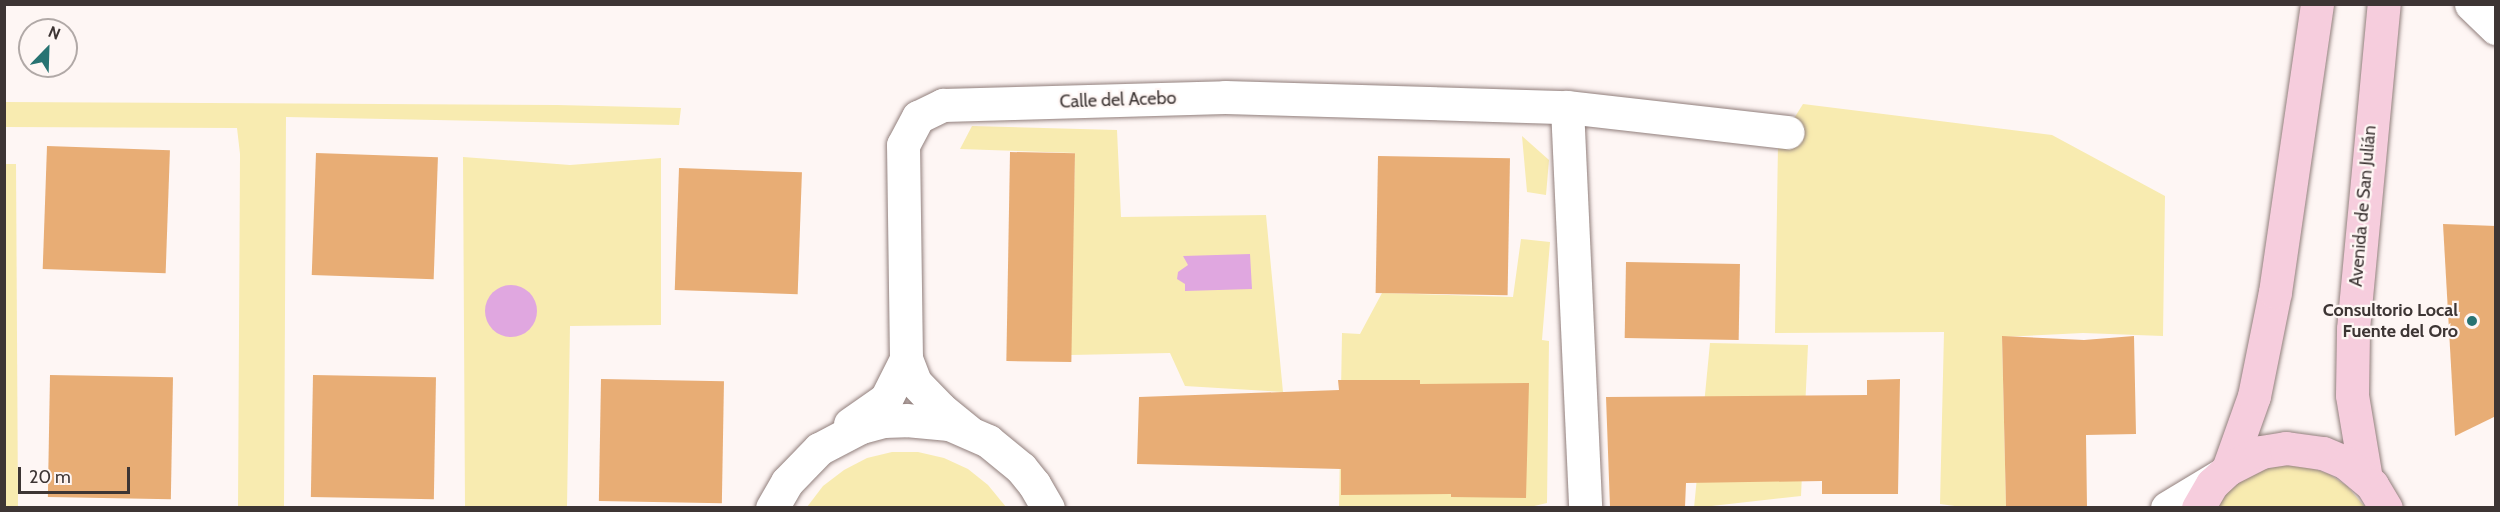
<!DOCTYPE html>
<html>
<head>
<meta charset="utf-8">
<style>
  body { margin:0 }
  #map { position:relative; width:2500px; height:512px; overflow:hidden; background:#fef6f4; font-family:Cabin,sans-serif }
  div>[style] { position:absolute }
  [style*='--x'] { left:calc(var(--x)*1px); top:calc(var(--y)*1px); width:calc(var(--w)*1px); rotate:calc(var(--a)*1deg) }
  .green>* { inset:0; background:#f8ebb0 }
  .water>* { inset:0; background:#e0a7e0 }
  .round { border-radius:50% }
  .building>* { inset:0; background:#e8ad75; transform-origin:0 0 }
  .roads { filter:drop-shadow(0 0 2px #917f7c) drop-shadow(0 0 2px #917f7c) }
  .minor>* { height:33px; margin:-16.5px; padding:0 16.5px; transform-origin:16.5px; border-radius:16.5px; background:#fff }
  .secondary>* { height:33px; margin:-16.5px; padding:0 16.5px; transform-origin:16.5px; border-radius:16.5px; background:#f6cddd }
  .dots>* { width:16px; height:16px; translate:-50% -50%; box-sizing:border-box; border:3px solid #fef6f4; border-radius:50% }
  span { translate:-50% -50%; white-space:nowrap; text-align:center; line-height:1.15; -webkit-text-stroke:4.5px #fef6f4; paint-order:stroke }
  .street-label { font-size:18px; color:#3d3534 }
  .poi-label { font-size:18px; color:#3d3534; font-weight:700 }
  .right { translate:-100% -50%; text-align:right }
  .frame { position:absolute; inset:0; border:6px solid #3d3534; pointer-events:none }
  .north { position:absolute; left:18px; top:18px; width:60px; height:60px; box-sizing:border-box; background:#fef6f4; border:2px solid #b1a9a7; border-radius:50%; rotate:23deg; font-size:16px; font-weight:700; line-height:24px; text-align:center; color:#3d3534 }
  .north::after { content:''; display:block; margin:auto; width:21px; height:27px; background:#287372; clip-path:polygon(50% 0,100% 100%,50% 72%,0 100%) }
  .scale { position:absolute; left:18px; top:467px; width:112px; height:27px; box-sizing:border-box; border:3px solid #3d3534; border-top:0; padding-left:8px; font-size:18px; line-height:21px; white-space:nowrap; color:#3d3534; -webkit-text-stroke:4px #fef6f4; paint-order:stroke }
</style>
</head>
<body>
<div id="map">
  <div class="green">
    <div style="clip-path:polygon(5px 102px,557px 105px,681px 108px,679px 125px,286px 117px,284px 506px,238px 507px,240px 154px,237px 128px,5px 127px)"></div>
    <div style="clip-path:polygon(1803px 104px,2052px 135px,2165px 196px,2163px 336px,2083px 333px,2002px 337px,2006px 507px,1962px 507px,1940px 504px,1944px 332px,1775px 333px,1778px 144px)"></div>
    <div style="clip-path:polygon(972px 126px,1117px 130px,1121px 217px,1266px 215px,1283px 392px,1185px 386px,1170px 353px,1070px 355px,1075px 153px,960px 149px)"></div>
    <div style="clip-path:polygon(1522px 136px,1549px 160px,1546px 195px,1527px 192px)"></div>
    <div style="clip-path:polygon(463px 157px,570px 165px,661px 158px,661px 325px,570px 326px,567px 507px,465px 507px)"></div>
    <div style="clip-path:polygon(5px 164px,16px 164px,18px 508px,4px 507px)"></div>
    <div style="clip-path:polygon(1521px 239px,1550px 242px,1542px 340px,1549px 341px,1547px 503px,1530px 507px,1339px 508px,1342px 333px,1360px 334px,1382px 293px,1513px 297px)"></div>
    <div style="clip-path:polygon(1710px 343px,1808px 345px,1801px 496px,1694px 508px)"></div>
    <div style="clip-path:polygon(892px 452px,918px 452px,944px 458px,968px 469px,988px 485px,1006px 507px,807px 507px,823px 486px,844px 470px,867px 458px)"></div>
    <div style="clip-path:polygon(2286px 465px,2308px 467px,2329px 474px,2347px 486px,2365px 507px,2217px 508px,2228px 492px,2245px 478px,2265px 469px)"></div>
  </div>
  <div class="water">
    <div style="clip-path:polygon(1250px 254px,1252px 289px,1185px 291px,1185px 284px,1177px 279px,1178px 272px,1188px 265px,1183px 256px)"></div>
    <div class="round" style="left:485px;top:285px;width:52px;height:52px"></div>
  </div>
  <div class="building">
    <div style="left:47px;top:146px;width:123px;height:123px;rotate:2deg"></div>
    <div style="left:1010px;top:152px;width:65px;height:209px;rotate:1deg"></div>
    <div style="left:316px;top:153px;width:122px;height:122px;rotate:2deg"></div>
    <div style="left:1378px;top:156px;width:132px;height:137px;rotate:1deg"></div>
    <div style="left:679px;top:168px;width:123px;height:122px;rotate:2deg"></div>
    <div style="clip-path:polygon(2443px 224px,2496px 226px,2496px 416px,2455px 436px)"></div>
    <div style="left:1626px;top:262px;width:114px;height:76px;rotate:1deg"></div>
    <div style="clip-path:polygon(2002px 336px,2084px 340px,2134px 336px,2136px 434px,2086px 435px,2087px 507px,2006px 507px)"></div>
    <div style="left:50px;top:375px;width:123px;height:122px;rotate:1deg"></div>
    <div style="left:313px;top:375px;width:123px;height:122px;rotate:1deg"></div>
    <div style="left:601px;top:379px;width:123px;height:122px;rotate:1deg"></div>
    <div style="clip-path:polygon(1900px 379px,1898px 494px,1822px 494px,1822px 481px,1686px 483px,1685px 507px,1610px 507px,1606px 397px,1867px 395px,1867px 380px)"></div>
    <div style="clip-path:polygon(1338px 380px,1420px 380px,1420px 384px,1529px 383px,1526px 498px,1451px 497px,1451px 494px,1341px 495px,1341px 469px,1137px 464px,1139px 397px,1339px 390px)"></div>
  </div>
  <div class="roads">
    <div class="minor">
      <div style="--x:2471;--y:4;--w:35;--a:44"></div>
      <div style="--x:1567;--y:107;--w:401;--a:87.4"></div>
      <div style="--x:850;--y:424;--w:44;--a:-34.8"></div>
      <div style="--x:886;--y:399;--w:45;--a:-63.4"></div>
      <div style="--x:968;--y:431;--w:36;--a:-141"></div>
      <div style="--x:940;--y:408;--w:36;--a:-134"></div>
      <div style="--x:915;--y:382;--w:25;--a:-111"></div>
      <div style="--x:906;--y:359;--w:214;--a:-90.8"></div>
      <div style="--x:903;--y:145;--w:32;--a:-62"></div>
      <div style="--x:918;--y:117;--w:28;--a:-26"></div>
      <div style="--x:943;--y:105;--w:282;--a:-1.6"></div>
      <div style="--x:1225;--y:97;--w:342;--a:1.7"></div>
      <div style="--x:1567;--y:107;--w:222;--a:6.5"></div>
      <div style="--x:772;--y:508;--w:30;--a:-60"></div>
      <div style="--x:787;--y:482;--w:46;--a:-45.9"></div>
      <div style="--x:819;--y:449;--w:47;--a:-27.6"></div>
      <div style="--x:861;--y:427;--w:23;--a:-15"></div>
      <div style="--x:883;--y:421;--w:23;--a:-2"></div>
      <div style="--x:906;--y:420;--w:43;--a:5.3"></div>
      <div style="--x:949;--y:424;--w:43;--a:23.6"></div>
      <div style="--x:988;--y:441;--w:43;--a:39.3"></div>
      <div style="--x:1021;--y:468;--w:21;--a:51"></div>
      <div style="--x:1034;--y:484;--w:28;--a:60"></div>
      <div style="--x:2167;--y:508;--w:62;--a:-31.1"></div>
    </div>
    <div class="secondary">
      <div style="--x:2228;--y:469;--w:77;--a:-70.4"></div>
      <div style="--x:2254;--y:396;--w:106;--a:-78.6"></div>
      <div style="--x:2275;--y:292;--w:291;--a:-81.7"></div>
      <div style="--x:2366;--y:479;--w:85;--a:-99.5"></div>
      <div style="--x:2352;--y:395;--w:66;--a:-89.1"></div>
      <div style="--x:2353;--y:329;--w:326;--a:-84.6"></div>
      <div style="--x:2198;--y:508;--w:28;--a:-60"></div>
      <div style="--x:2212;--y:484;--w:22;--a:-43"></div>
      <div style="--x:2228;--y:469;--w:37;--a:-27"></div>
      <div style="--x:2261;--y:452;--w:25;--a:-9"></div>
      <div style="--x:2286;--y:448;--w:37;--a:8"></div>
      <div style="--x:2323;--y:453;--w:25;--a:23"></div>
      <div style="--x:2346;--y:463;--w:34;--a:40"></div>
      <div style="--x:2372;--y:485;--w:27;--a:59"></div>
    </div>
  </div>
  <div class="dots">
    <div style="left:2472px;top:321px;background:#287372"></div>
  </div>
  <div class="street-label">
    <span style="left:1118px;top:100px;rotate:-2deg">Calle del Acebo</span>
    <span style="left:2363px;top:206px;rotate:-85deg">Avenida de San Julián</span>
  </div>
  <div class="poi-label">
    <span class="right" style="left:2458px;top:321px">Consultorio Local<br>Fuente del Oro</span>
  </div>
  <div class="frame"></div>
  <div class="north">N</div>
  <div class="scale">20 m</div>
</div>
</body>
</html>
